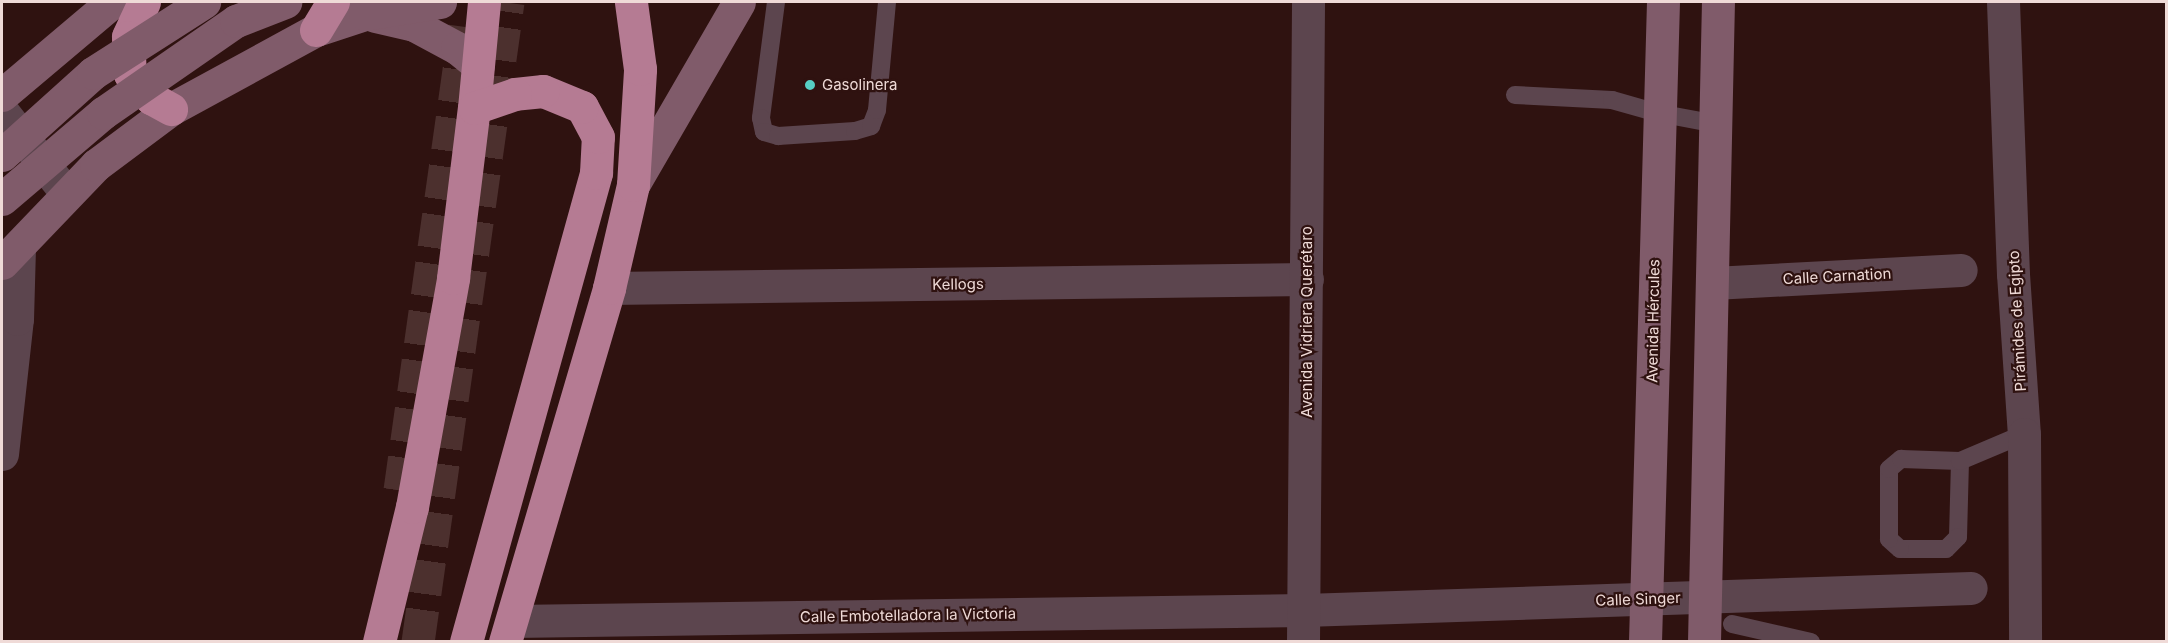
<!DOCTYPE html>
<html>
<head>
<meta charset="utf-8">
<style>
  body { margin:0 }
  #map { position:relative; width:2168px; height:643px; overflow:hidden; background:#2f1210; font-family:Inter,sans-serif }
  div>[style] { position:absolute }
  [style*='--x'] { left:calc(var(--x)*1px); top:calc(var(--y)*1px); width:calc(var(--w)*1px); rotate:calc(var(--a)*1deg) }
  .highway-tunnel>* { height:33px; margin-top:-16.5px; transform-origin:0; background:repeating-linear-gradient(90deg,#4c302e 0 33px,transparent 0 49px) }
  .lane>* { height:18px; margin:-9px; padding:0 9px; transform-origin:9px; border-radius:9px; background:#5c454e }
  .street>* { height:33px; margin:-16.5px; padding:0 16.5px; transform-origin:16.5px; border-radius:16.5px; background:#5c454e }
  .secondary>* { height:33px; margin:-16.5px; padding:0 16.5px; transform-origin:16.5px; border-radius:16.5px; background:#805b6a }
  .highway>* { height:33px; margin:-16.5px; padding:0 16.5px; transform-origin:16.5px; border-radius:16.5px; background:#b57b93 }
  .secondary-bridge>* { height:33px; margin:-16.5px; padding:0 16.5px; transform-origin:16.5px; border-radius:16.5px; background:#805b6a }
  .dots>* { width:16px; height:16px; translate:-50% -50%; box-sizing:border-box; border:3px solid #2f1210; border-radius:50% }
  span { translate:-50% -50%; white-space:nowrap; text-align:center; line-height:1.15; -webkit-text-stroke:4.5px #2f1210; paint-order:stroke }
  .poi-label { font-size:15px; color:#efdad7 }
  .left { translate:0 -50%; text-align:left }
  .street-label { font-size:15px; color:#efdad7 }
  .frame { position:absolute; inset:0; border:3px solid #efdad7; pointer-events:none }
</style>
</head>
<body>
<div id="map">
  <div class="highway-tunnel">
    <div style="--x:400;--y:490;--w:468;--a:-82"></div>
    <div style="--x:418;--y:642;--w:646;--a:-82"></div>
  </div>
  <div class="lane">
    <div style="--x:776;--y:2;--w:117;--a:97.4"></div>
    <div style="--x:761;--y:118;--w:14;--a:78"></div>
    <div style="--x:764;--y:132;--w:15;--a:16"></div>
    <div style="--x:778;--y:136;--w:77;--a:-3.7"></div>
    <div style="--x:855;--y:131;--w:17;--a:-17"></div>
    <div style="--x:871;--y:126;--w:17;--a:-69"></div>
    <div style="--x:877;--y:110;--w:108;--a:-84.7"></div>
    <div style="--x:1515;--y:95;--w:97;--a:3"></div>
    <div style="--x:1612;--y:100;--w:48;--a:15.8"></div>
    <div style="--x:1658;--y:113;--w:59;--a:10.7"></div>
    <div style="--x:1960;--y:461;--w:76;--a:91.5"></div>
    <div style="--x:1958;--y:537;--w:17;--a:135"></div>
    <div style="--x:1946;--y:549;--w:46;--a:180"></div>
    <div style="--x:1900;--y:549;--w:15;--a:-138"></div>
    <div style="--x:1889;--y:539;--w:70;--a:-90"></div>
    <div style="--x:1889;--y:469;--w:16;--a:-40"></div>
    <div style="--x:1901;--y:459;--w:59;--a:1.9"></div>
    <div style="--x:1960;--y:461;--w:69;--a:-22.9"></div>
    <div style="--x:1732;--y:624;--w:81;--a:12.8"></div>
  </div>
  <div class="street">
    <div style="--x:2003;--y:2;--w:272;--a:87.9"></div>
    <div style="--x:2013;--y:274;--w:160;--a:86.1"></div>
    <div style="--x:2024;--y:434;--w:208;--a:89.7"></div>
    <div style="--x:2;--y:111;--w:105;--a:51.9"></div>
    <div style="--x:1713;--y:283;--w:248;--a:-3"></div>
    <div style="--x:609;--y:288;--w:698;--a:-0.74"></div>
    <div style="--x:2;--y:454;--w:136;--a:-83.7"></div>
    <div style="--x:17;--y:319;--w:72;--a:-88.4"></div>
    <div style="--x:512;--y:621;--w:792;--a:-0.8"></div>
    <div style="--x:1304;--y:610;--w:667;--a:-1.89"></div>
    <div style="--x:1303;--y:642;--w:640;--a:-89.55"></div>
  </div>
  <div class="secondary">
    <div style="--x:375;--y:16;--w:40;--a:13"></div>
    <div style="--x:414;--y:25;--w:49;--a:28.1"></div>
    <div style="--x:457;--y:48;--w:27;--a:39"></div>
    <div style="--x:2;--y:95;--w:144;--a:-40.2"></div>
    <div style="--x:633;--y:185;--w:211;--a:-59.9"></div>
    <div style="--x:2;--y:263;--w:136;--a:-46.2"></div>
    <div style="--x:96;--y:165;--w:94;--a:-36.7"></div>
    <div style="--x:171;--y:109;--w:165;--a:-28.6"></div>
    <div style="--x:316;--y:30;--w:52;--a:-18.1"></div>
    <div style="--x:365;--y:14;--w:76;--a:-9.1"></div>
    <div style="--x:1645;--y:642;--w:640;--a:-88.39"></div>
    <div style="--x:1704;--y:642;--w:640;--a:-88.75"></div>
  </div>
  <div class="highway">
    <div style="--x:144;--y:2;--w:38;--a:115"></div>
    <div style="--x:128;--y:37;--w:37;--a:87"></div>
    <div style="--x:130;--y:74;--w:32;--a:49"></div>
    <div style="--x:151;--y:98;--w:23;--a:29"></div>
    <div style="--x:316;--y:30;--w:33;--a:-59"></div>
    <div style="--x:379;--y:642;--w:139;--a:-76.3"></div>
    <div style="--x:412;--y:507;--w:233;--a:-79.8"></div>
    <div style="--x:453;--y:278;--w:171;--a:-83"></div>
    <div style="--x:474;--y:108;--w:106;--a:-84.6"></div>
    <div style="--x:466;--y:642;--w:487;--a:-74.5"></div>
    <div style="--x:596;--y:173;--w:36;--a:-87"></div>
    <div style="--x:598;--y:137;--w:34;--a:-118"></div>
    <div style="--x:582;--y:107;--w:42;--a:-157.7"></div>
    <div style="--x:543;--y:91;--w:28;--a:174"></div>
    <div style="--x:515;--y:94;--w:43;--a:161.1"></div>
    <div style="--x:505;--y:642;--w:369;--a:-73.6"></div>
    <div style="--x:609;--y:288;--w:106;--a:-76.9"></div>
    <div style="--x:633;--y:185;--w:116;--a:-86.5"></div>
    <div style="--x:640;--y:69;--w:68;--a:-97.7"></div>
  </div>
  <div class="secondary-bridge">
    <div style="--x:2;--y:155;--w:122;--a:-42"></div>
    <div style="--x:93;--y:73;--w:132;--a:-32.6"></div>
    <div style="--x:2;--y:199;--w:133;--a:-40.4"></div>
    <div style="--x:103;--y:113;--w:162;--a:-34.7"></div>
    <div style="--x:236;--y:21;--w:53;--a:-21.2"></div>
  </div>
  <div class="dots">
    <div style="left:810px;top:85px;background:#56cec4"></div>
  </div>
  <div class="poi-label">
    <span class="left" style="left:822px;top:85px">Gasolinera</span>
  </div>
  <div class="street-label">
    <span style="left:1837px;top:276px;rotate:-3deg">Calle Carnation</span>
    <span style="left:958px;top:284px;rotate:-1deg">Kellogs</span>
    <span style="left:1653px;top:321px;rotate:-89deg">Avenida Hércules</span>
    <span style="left:2017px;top:321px;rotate:-93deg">Pirámides de Egipto</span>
    <span style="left:1307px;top:322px;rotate:-90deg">Avenida Vidriera Querétaro</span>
    <span style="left:1638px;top:599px;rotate:-2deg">Calle Singer</span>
    <span style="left:908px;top:615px;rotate:-1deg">Calle Embotelladora la Victoria</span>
  </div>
  <div class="frame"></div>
</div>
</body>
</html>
